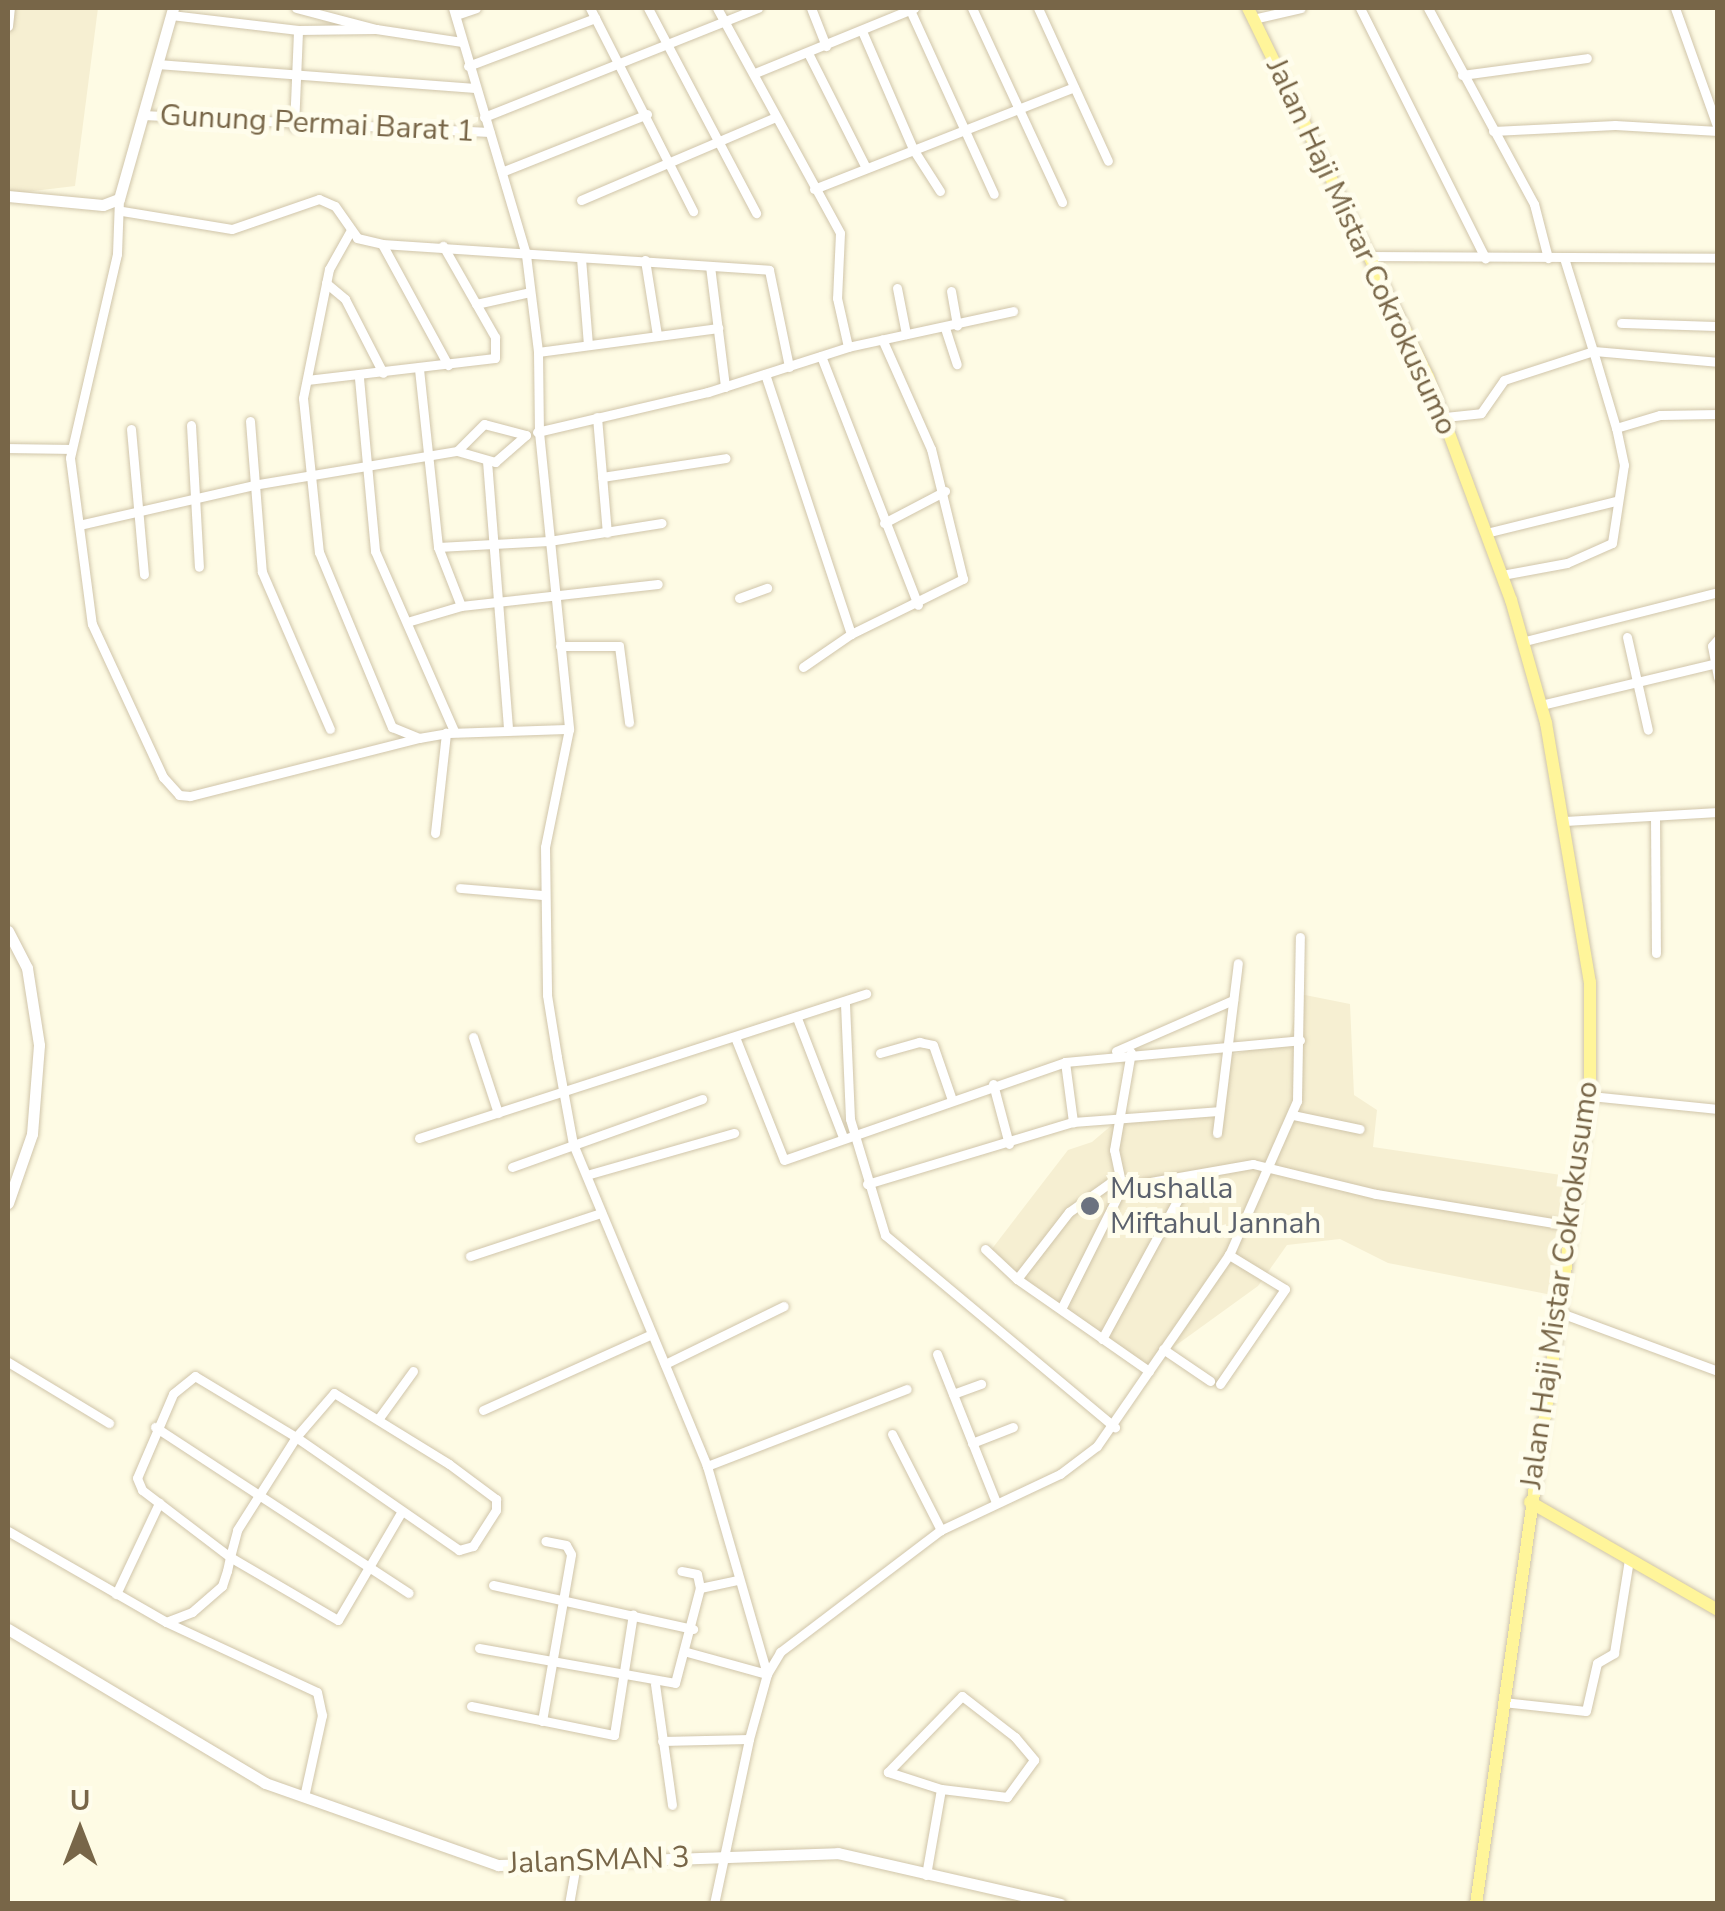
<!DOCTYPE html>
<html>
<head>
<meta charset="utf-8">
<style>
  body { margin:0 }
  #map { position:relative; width:1725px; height:1911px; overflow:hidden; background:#fefbe4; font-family:"Nunito Sans",sans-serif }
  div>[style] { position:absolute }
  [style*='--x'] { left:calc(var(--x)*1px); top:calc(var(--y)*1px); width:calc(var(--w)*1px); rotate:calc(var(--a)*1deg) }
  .residential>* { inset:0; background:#f6efd2 }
  .roads { filter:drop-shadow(0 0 2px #d0c5aa) drop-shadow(0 0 2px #d0c5aa) }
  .street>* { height:9px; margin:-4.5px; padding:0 4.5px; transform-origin:4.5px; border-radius:4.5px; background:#fff }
  .secondary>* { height:11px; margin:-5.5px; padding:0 5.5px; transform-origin:5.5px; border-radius:5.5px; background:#fff }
  .primary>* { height:12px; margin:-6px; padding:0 6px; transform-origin:6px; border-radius:6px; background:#fff59a }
  .dots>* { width:28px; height:28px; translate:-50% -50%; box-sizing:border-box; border:5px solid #fffdec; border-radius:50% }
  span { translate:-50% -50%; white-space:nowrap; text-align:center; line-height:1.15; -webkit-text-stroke:10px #fffdec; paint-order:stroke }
  .street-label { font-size:30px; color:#786648 }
  .worship-label { font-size:30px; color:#5b616d }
  .left { translate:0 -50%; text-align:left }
  .frame { position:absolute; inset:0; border:10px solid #786648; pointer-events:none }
  .north { position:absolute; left:30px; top:1781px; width:100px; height:100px; -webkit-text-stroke:8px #fffdec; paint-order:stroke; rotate:0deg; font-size:28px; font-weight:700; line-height:40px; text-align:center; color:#786648 }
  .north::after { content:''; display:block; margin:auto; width:35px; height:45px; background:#786648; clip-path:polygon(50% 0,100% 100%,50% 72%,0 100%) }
</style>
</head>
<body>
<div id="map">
  <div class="residential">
    <div style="clip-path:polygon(8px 8px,98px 8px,75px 186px,8px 194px)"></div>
    <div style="clip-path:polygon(1300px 994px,1350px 1004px,1354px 1095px,1377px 1110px,1373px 1147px,1588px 1179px,1557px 1296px,1388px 1263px,1340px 1239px,1287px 1245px,1258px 1286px,1146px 1367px,988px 1254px,1068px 1150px,1092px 1142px,1119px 1119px,1222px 1112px,1232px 1055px,1289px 1039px)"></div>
  </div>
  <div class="roads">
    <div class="street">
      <div style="--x:296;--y:8;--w:83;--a:14.7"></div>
      <div style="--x:376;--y:29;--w:87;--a:8.6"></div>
      <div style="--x:453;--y:8;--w:258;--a:73.5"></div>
      <div style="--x:526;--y:255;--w:98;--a:82.9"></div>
      <div style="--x:538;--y:352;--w:80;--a:89.3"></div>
      <div style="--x:539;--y:432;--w:299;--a:84.2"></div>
      <div style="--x:569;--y:729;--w:120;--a:101.5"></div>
      <div style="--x:545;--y:847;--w:148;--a:89.2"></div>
      <div style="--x:547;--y:995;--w:63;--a:80.8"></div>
      <div style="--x:557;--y:1057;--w:88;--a:79.6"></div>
      <div style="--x:573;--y:1144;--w:349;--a:67.4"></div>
      <div style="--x:707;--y:1466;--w:216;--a:73.9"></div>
      <div style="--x:590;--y:8;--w:228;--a:63.1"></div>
      <div style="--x:648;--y:8;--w:232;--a:62.2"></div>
      <div style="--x:717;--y:8;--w:256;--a:61.3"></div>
      <div style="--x:840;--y:233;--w:65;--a:92.6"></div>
      <div style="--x:837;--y:298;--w:50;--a:77.3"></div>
      <div style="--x:811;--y:8;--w:41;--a:68.5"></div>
      <div style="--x:972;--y:8;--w:214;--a:65.1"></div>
      <div style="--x:1038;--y:8;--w:168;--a:65.4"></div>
      <div style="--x:1360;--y:8;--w:280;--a:63.4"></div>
      <div style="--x:1428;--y:8;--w:223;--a:61.6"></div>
      <div style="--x:1534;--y:204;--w:56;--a:75.5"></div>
      <div style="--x:1675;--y:8;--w:128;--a:70.4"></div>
      <div style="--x:910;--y:10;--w:202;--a:65.5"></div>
      <div style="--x:171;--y:15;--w:128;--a:6.7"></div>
      <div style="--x:298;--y:30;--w:78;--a:-0.7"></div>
      <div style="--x:456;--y:15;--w:21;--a:-19"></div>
      <div style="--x:1253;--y:19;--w:49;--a:-12.9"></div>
      <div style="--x:8;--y:26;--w:18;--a:-84"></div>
      <div style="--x:862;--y:31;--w:129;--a:66.6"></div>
      <div style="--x:913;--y:149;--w:50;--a:57.3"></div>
      <div style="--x:808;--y:53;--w:129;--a:63.2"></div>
      <div style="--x:157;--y:64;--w:319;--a:4.3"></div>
      <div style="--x:468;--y:66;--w:136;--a:-20.7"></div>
      <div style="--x:755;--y:73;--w:172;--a:-22.2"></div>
      <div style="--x:1462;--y:75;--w:126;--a:-7.7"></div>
      <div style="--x:143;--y:115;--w:347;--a:2.8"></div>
      <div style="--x:484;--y:117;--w:295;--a:-21.7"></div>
      <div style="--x:294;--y:127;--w:97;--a:-87.6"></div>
      <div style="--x:1493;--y:131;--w:122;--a:-2.8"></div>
      <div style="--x:1615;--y:125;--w:103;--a:3.3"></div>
      <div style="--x:504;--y:171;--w:154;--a:-21.7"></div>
      <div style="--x:814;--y:189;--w:279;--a:-21.4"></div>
      <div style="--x:119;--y:199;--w:55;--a:92.1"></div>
      <div style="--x:117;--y:254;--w:209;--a:103"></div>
      <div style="--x:70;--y:458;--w:167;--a:82.5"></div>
      <div style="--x:92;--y:624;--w:169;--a:65.1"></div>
      <div style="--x:163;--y:777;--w:24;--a:48"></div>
      <div style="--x:179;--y:795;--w:11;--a:5"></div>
      <div style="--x:190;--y:796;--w:236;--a:-14.2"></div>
      <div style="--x:581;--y:200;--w:212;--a:-23.1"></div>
      <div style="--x:122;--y:211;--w:111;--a:9.3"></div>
      <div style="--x:232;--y:229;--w:92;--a:-19"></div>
      <div style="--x:319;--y:199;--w:17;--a:24"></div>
      <div style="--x:335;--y:206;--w:39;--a:55"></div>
      <div style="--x:357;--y:238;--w:26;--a:13"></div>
      <div style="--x:382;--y:244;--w:388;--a:3.8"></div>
      <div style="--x:769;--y:270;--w:99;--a:78.3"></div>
      <div style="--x:351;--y:230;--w:45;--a:119.4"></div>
      <div style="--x:329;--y:269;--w:132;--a:101.4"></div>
      <div style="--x:303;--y:398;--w:155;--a:84.1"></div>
      <div style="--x:319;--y:552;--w:190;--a:67.4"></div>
      <div style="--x:392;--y:727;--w:29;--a:22"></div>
      <div style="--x:419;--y:738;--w:27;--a:-10"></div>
      <div style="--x:382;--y:244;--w:138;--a:61.4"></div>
      <div style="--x:1370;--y:256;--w:348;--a:0.3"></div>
      <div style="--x:581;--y:258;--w:87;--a:85.4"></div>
      <div style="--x:645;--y:260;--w:76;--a:80.9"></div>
      <div style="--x:710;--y:266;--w:122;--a:82.9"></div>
      <div style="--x:326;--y:283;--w:25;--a:40"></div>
      <div style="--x:345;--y:299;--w:83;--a:62.8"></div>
      <div style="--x:897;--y:288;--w:47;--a:78.9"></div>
      <div style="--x:951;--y:291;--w:35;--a:80"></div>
      <div style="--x:476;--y:304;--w:55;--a:-12.5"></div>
      <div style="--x:1621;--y:323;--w:97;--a:1.8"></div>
      <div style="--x:945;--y:328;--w:38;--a:72"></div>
      <div style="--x:538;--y:352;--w:182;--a:-7.6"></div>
      <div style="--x:821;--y:356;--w:267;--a:68.7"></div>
      <div style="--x:419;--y:369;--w:179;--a:83.9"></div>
      <div style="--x:438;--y:547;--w:111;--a:-3.1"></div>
      <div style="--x:549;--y:541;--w:114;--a:-9.1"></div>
      <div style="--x:765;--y:374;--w:274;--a:71.7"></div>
      <div style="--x:359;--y:378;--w:174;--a:84.7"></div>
      <div style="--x:375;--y:551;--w:197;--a:66.3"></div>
      <div style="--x:307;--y:380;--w:189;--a:-6.7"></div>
      <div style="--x:495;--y:358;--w:21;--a:-90"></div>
      <div style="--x:495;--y:337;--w:105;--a:-119.7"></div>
      <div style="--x:597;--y:417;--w:116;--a:85.1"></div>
      <div style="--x:1445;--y:417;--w:36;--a:-6"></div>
      <div style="--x:1481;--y:413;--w:40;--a:-55.1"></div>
      <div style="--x:1504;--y:380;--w:94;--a:-18"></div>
      <div style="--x:1593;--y:351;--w:97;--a:-107.3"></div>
      <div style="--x:250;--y:421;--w:151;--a:85.5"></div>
      <div style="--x:262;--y:572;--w:171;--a:66.6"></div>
      <div style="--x:191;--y:425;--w:142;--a:86.8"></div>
      <div style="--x:1616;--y:428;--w:80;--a:-106.6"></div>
      <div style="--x:1593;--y:351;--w:125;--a:5"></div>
      <div style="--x:131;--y:429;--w:146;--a:84.9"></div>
      <div style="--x:537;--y:432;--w:176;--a:-13.2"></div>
      <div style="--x:708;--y:392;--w:147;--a:-17.8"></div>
      <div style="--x:848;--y:347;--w:169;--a:-12.3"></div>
      <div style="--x:8;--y:448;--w:62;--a:0.9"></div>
      <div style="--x:487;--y:461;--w:266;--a:85.5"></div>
      <div style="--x:602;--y:477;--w:125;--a:-8.7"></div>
      <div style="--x:884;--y:523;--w:69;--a:-27.7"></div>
      <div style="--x:79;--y:525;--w:179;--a:-12.9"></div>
      <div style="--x:253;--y:485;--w:207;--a:-9.5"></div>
      <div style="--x:457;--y:451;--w:40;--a:16"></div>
      <div style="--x:495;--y:462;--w:41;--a:-41.1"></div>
      <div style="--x:526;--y:435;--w:43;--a:-165.3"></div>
      <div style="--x:484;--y:424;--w:38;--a:135"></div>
      <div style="--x:1486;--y:533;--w:133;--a:-13.9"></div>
      <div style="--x:438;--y:547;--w:63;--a:68.7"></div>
      <div style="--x:461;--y:606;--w:198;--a:-6.4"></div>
      <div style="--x:1502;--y:575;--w:66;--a:-10.5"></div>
      <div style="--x:1567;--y:563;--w:49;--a:-24"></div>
      <div style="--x:1612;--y:543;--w:79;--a:-81.3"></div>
      <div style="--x:1624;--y:465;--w:38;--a:-102"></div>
      <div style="--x:1616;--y:428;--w:46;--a:-16.5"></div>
      <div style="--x:1660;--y:415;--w:58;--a:-1"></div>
      <div style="--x:739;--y:598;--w:30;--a:-20"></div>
      <div style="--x:407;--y:622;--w:56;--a:-16.5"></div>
      <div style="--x:1627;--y:637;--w:95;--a:77.3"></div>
      <div style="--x:1718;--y:639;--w:9;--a:131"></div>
      <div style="--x:1712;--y:646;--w:32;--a:79"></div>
      <div style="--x:1525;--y:641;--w:199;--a:-14.2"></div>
      <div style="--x:560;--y:646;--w:59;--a:0"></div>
      <div style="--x:619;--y:646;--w:77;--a:82.5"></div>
      <div style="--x:803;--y:667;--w:58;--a:-34.5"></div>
      <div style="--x:851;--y:634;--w:125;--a:-26.2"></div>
      <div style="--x:963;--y:579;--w:134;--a:-103.8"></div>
      <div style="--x:931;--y:449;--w:120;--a:-114"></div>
      <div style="--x:1541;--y:705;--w:177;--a:-13.4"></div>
      <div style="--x:1655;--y:816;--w:137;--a:89.6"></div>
      <div style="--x:1565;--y:821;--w:153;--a:-3.4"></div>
      <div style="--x:435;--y:833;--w:101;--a:-83.7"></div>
      <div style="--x:446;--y:733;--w:123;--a:-1.9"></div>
      <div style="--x:460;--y:888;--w:84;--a:4.8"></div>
      <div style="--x:845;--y:1004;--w:115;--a:87.5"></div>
      <div style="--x:850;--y:1119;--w:121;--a:73.2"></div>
      <div style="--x:885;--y:1235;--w:300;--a:39.9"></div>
      <div style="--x:797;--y:1018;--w:128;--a:68.9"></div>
      <div style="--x:473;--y:1037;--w:80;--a:71.8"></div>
      <div style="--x:735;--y:1037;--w:132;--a:68.3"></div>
      <div style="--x:784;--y:1160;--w:298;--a:-19.2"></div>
      <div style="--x:1065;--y:1062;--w:236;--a:-5.3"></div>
      <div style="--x:1116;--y:1051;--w:128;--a:-23.6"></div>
      <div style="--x:880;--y:1053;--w:41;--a:-15.8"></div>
      <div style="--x:919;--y:1042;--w:14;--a:12"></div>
      <div style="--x:933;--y:1045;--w:55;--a:70.9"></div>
      <div style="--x:1065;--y:1062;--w:61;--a:82.4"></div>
      <div style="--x:993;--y:1084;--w:62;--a:75.1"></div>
      <div style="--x:1590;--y:1096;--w:129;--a:5.8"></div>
      <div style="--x:1293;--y:1115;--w:68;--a:11.8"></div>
      <div style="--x:1217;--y:1133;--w:171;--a:-83"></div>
      <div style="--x:419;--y:1138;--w:470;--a:-17.9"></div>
      <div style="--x:512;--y:1167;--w:202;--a:-19.7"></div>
      <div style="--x:590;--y:1174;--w:150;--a:-15.9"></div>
      <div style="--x:867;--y:1184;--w:215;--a:-16.8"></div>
      <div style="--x:1073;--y:1122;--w:145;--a:-4.3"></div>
      <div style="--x:1122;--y:1187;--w:133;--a:-10"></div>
      <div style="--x:1253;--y:1164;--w:127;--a:13.7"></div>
      <div style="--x:1376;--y:1194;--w:199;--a:9.3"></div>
      <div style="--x:985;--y:1249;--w:44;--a:43.2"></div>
      <div style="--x:1017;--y:1279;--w:161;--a:34.9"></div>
      <div style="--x:470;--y:1256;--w:138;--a:-18.2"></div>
      <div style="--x:1017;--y:1279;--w:85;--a:-52.2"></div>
      <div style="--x:1069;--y:1212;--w:60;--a:-35.5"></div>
      <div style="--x:1061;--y:1309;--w:136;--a:-63.4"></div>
      <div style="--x:1122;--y:1187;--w:38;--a:-102"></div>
      <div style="--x:1114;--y:1150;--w:99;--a:-80.2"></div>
      <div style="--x:1561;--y:1313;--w:167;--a:20.3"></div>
      <div style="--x:1102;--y:1339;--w:184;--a:-61.5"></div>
      <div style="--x:1163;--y:1349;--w:57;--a:34.2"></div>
      <div style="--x:937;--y:1354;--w:159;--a:68.3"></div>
      <div style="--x:8;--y:1362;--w:118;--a:31.1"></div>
      <div style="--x:665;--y:1364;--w:132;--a:-26"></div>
      <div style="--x:1220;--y:1384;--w:115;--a:-55.6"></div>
      <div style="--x:1285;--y:1289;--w:66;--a:-148.7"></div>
      <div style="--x:953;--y:1394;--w:30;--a:-20"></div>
      <div style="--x:483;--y:1410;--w:185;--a:-24.2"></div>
      <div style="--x:379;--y:1418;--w:58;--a:-54.1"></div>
      <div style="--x:155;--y:1427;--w:303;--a:33.2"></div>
      <div style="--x:892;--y:1434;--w:108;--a:63"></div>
      <div style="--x:972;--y:1443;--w:44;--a:-21.3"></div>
      <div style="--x:707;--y:1466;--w:214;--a:-21.1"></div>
      <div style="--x:8;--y:1531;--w:182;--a:29.9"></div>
      <div style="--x:166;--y:1622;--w:28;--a:-21"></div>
      <div style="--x:192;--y:1612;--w:40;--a:-41"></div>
      <div style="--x:222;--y:1586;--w:16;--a:-72"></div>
      <div style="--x:227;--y:1571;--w:14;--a:-78"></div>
      <div style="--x:230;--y:1557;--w:28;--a:-75"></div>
      <div style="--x:237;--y:1530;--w:110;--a:-57.6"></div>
      <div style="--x:296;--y:1437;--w:58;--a:-49.2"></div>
      <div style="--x:334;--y:1393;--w:135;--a:31.7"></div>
      <div style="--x:449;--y:1464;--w:59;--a:36.7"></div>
      <div style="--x:496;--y:1499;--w:11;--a:90"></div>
      <div style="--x:496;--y:1510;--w:43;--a:122.6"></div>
      <div style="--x:473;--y:1546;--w:15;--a:164"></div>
      <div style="--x:459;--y:1550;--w:198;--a:-145.3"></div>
      <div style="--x:296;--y:1437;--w:118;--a:-148.9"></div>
      <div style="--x:195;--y:1376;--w:28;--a:141"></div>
      <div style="--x:173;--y:1394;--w:91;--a:113.2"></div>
      <div style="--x:137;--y:1478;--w:13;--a:67"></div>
      <div style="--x:142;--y:1490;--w:111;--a:37.3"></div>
      <div style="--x:230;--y:1557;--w:125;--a:30.3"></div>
      <div style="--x:338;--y:1620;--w:126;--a:-59.6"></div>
      <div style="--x:493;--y:1585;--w:205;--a:12.4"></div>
      <div style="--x:700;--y:1588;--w:40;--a:-12"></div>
      <div style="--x:116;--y:1594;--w:101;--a:-64.7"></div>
      <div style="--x:166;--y:1622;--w:166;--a:24.9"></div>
      <div style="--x:317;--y:1692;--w:24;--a:78"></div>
      <div style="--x:322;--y:1715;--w:84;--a:102.4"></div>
      <div style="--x:479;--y:1648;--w:199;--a:10.1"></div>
      <div style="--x:675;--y:1683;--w:98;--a:-75.3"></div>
      <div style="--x:700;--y:1588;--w:14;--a:-102"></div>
      <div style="--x:697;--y:1574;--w:16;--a:-169"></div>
      <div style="--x:687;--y:1652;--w:83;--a:15.4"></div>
      <div style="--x:655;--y:1684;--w:122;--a:82"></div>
      <div style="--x:962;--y:1696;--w:67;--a:37.7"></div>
      <div style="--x:1015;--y:1737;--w:30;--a:50"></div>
      <div style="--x:1034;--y:1760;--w:46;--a:126.1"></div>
      <div style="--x:1007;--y:1797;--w:66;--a:-173.1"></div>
      <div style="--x:941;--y:1789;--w:56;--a:-162.2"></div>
      <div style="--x:888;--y:1772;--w:106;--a:-45.8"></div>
      <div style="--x:1503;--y:1702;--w:83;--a:6.2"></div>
      <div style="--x:1586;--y:1711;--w:49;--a:-77.1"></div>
      <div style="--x:1597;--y:1663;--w:20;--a:-30"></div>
      <div style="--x:1614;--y:1653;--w:95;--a:-80.9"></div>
      <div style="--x:471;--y:1706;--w:146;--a:11.5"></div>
      <div style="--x:614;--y:1735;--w:122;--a:-81.1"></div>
      <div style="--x:542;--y:1721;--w:169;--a:-80.1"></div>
      <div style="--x:571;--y:1554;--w:10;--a:-119"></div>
      <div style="--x:566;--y:1545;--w:21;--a:-169"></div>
      <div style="--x:662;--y:1741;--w:87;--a:-1.3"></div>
      <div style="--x:926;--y:1875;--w:87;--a:-80.1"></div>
      <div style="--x:569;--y:1904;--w:40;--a:-80"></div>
      <div style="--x:714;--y:1904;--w:169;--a:-78"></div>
      <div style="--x:749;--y:1739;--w:67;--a:-74.5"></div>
      <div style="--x:767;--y:1674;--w:26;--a:-59"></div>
      <div style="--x:780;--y:1652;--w:202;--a:-37.2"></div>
      <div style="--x:941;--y:1530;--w:132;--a:-25.2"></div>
      <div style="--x:1060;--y:1474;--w:46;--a:-37.1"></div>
      <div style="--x:1097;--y:1446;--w:232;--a:-55.4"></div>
      <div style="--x:1229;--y:1255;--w:168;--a:-66.2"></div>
      <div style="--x:1297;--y:1101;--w:164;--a:-89"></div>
    </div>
    <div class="secondary">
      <div style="--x:8;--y:196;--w:95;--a:5.4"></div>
      <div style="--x:103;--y:205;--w:17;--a:-21"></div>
      <div style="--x:119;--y:199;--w:198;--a:-74.2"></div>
      <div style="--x:8;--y:931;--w:42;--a:62.8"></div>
      <div style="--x:27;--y:968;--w:78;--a:81.1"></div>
      <div style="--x:39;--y:1045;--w:89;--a:94.5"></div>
      <div style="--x:32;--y:1134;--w:73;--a:109.2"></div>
      <div style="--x:8;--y:1629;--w:300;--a:30.9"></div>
      <div style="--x:265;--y:1783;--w:247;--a:19.4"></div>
      <div style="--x:498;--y:1865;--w:340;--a:-2"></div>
      <div style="--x:838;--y:1853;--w:228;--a:12.9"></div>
    </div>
    <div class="primary">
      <div style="--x:1248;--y:8;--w:411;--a:64"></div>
      <div style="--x:1428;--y:377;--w:238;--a:69.6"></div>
      <div style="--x:1511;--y:600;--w:128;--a:74.1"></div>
      <div style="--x:1546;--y:723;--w:263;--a:80.4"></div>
      <div style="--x:1590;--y:982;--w:114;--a:90"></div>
      <div style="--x:1590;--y:1096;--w:816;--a:98.03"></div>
      <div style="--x:1530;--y:1502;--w:217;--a:29.9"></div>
    </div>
  </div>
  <div class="dots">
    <div style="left:1090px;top:1206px;background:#6b7280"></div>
  </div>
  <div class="street-label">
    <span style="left:317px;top:124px;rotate:3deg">Gunung Permai Barat 1</span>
    <span style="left:1361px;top:247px;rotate:65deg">Jalan Haji Mistar Cokrokusumo</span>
    <span style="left:1560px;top:1285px;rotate:-82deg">Jalan Haji Mistar Cokrokusumo</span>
    <span style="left:599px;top:1861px;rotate:-2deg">JalanSMAN 3</span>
  </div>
  <div class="worship-label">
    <span class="left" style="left:1110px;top:1206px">Mushalla<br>Miftahul Jannah</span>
  </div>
  <div class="frame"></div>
  <div class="north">U</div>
</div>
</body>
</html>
